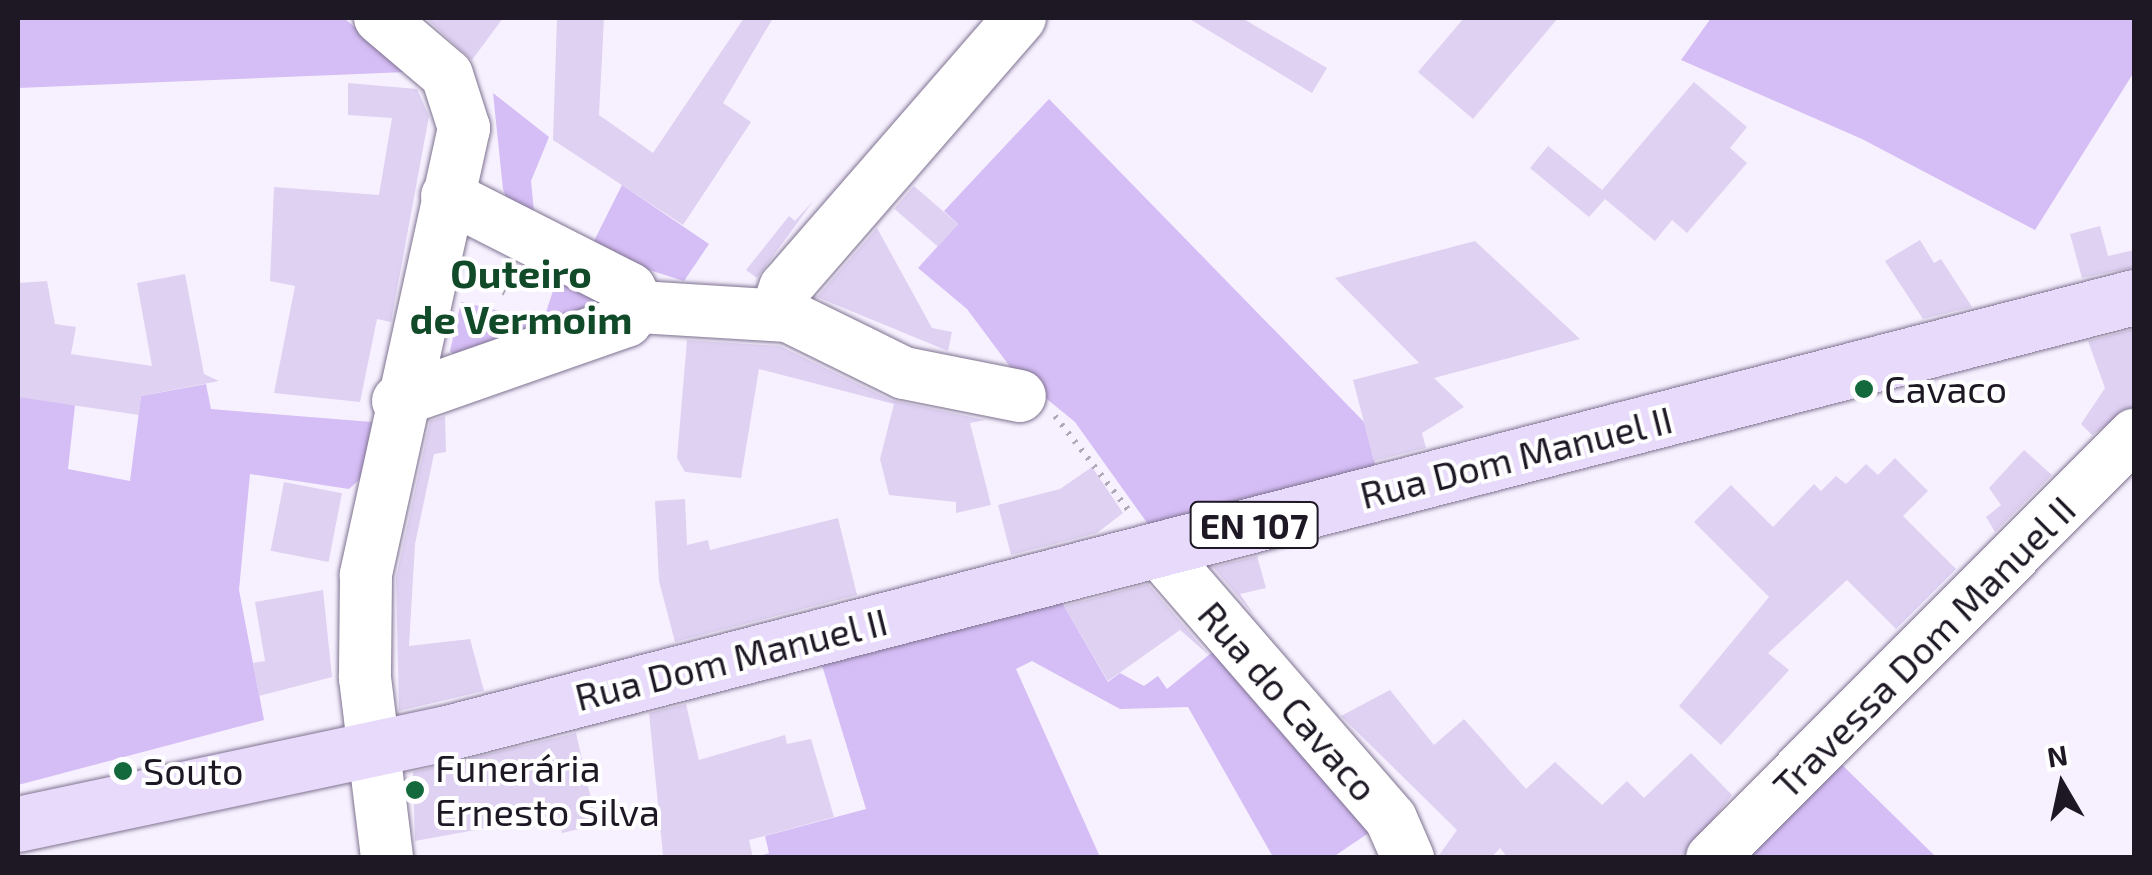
<!DOCTYPE html>
<html>
<head>
<meta charset="utf-8">
<style>
  body { margin:0 }
  #map { position:relative; width:2152px; height:875px; overflow:hidden; background:#f7f1ff; font-family:"Exo 2",sans-serif }
  div>[style] { position:absolute }
  [style*='--x'] { left:calc(var(--x)*1px); top:calc(var(--y)*1px); width:calc(var(--w)*1px); rotate:calc(var(--a)*1deg) }
  .green>* { inset:0; background:#d5bdf5 }
  .building>* { inset:0; background:#dfd1f2; transform-origin:0 0 }
  .path>* { height:6px; margin-top:-3px; transform-origin:0; background:repeating-linear-gradient(90deg,#afa9b7 0 2.5px,transparent 0 10.5px) }
  .roads { filter:drop-shadow(0 0 2px #7e7290) drop-shadow(0 0 2px #7e7290) }
  .minor>* { height:52px; margin:-26px; padding:0 26px; transform-origin:26px; border-radius:26px; background:#fff }
  .major>* { height:55px; margin:-27.5px; padding:0 27.5px; transform-origin:27.5px; border-radius:27.5px; background:#e8dafa }
  .dots>* { width:28px; height:28px; translate:-50% -50%; box-sizing:border-box; border:5px solid #fff; border-radius:50% }
  span { translate:-50% -50%; white-space:nowrap; text-align:center; line-height:1.15; -webkit-text-stroke:8px #fff; paint-order:stroke }
  .shield-label span { padding:2px 8px; background:#fff; border:2px solid; border-radius:8px; -webkit-text-stroke-width:0 }
  .shield-label { font-size:35px; color:#1d1824; font-weight:700 }
  .poi-label { font-size:38px; color:#1d1824 }
  .left { translate:0 -50%; text-align:left }
  .street-label { font-size:38px; color:#1d1824 }
  .neighbourhood-label { font-size:40px; color:#114a29; font-weight:700 }
  .frame { position:absolute; inset:0; border:20px solid #1d1824; pointer-events:none }
  .north { position:absolute; left:2012px; top:735px; width:100px; height:100px; -webkit-text-stroke:8px #fff; paint-order:stroke; rotate:351deg; font-size:28px; font-weight:700; line-height:40px; text-align:center; color:#1d1824 }
  .north::after { content:''; display:block; margin:auto; width:35px; height:45px; background:#1d1824; clip-path:polygon(50% 0,100% 100%,50% 72%,0 100%) }
</style>
</head>
<body>
<div id="map">
  <div class="green">
    <div style="clip-path:polygon(18px 18px,344px 18px,407px 72px,18px 88px)"></div>
    <div style="clip-path:polygon(1711px 18px,2134px 18px,2134px 72px,2035px 230px,1862px 139px,1681px 60px)"></div>
    <div style="clip-path:polygon(493px 93px,549px 137px,531px 181px,534px 211px,509px 205px,503px 189px)"></div>
    <div style="clip-path:polygon(1049px 99px,1364px 422px,1376px 468px,1150px 527px,1075px 422px,1014px 372px,967px 309px,918px 268px,958px 224px,944px 211px)"></div>
    <div style="clip-path:polygon(622px 185px,709px 244px,684px 281px,589px 251px)"></div>
    <div style="clip-path:polygon(557px 279px,599px 294px,596px 315px,463px 362px,450px 351px,461px 302px,543px 321px)"></div>
    <div style="clip-path:polygon(206px 384px,211px 409px,372px 422px,362px 477px,349px 489px,250px 474px,239px 590px,264px 720px,18px 785px,18px 396px,75px 405px,68px 469px,130px 481px,141px 396px)"></div>
    <div style="clip-path:polygon(1060px 599px,1108px 682px,1120px 673px,1144px 686px,1158px 676px,1167px 689px,1221px 645px,1382px 824px,1333px 857px,1273px 857px,1188px 707px,1120px 709px,1032px 661px,1016px 669px,1100px 857px,754px 858px,769px 853px,765px 836px,866px 809px,821px 662px)"></div>
    <div style="clip-path:polygon(1831px 754px,1936px 857px,1731px 858px)"></div>
  </div>
  <div class="building">
    <div style="clip-path:polygon(426px 18px,503px 18px,472px 60px)"></div>
    <div style="clip-path:polygon(557px 18px,604px 18px,599px 115px,653px 153px,744px 18px,773px 18px,723px 103px,751px 122px,683px 225px,553px 140px)"></div>
    <div style="clip-path:polygon(1188px 18px,1242px 18px,1327px 68px,1312px 93px)"></div>
    <div style="clip-path:polygon(1464px 18px,1558px 18px,1473px 119px,1418px 72px)"></div>
    <div style="clip-path:polygon(1694px 82px,1747px 127px,1730px 148px,1747px 163px,1687px 233px,1672px 220px,1655px 241px,1605px 199px,1589px 217px,1530px 168px,1548px 146px,1602px 190px)"></div>
    <div style="clip-path:polygon(348px 83px,417px 89px,429px 116px,391px 322px,377px 319px,360px 402px,274px 393px,295px 286px,270px 281px,274px 187px,379px 195px,392px 118px,348px 115px)"></div>
    <div style="left:914px;top:186px;width:58px;height:30px;rotate:41deg"></div>
    <div style="clip-path:polygon(814px 200px,757px 278px,746px 270px,789px 216px,795px 221px)"></div>
    <div style="clip-path:polygon(2100px 226px,2108px 256px,2134px 250px,2134px 267px,2082px 278px,2070px 234px)"></div>
    <div style="clip-path:polygon(877px 228px,932px 328px,952px 332px,948px 351px,817px 297px)"></div>
    <div style="clip-path:polygon(1920px 240px,1934px 263px,1941px 259px,1972px 307px,1923px 319px,1885px 261px)"></div>
    <div style="clip-path:polygon(1475px 241px,1580px 339px,1434px 378px,1464px 407px,1422px 433px,1426px 448px,1374px 461px,1353px 380px,1419px 363px,1431px 375px,1335px 278px)"></div>
    <div style="clip-path:polygon(185px 274px,204px 374px,219px 381px,141px 396px,139px 415px,18px 397px,18px 283px,47px 281px,55px 324px,76px 327px,71px 354px,152px 366px,137px 283px)"></div>
    <div style="clip-path:polygon(2134px 329px,2134px 406px,2092px 435px,2081px 424px,2105px 388px,2088px 341px)"></div>
    <div style="clip-path:polygon(687px 340px,780px 346px,891px 400px,985px 420px,970px 423px,991px 505px,956px 513px,956px 502px,889px 495px,880px 459px,894px 404px,759px 369px,741px 478px,685px 472px,677px 458px)"></div>
    <div style="clip-path:polygon(445px 416px,446px 452px,434px 454px,415px 544px,409px 646px,470px 639px,484px 691px,399px 711px,396px 578px,430px 421px)"></div>
    <div style="clip-path:polygon(2024px 450px,2052px 475px,1995px 532px,1986px 517px,2001px 505px,1989px 488px)"></div>
    <div style="clip-path:polygon(1895px 458px,1928px 491px,1903px 516px,1956px 569px,1896px 629px,1847px 580px,1768px 653px,1789px 670px,1721px 745px,1679px 706px,1769px 597px,1694px 522px,1731px 485px,1773px 527px,1814px 484px,1821px 491px,1836px 476px,1846px 484px,1866px 464px,1878px 475px)"></div>
    <div style="clip-path:polygon(1092px 467px,1123px 513px,1097px 533px,1011px 555px,998px 505px,1060px 489px)"></div>
    <div style="left:284px;top:482px;width:59px;height:70px;rotate:11deg"></div>
    <div style="clip-path:polygon(685px 499px,687px 545px,708px 540px,710px 550px,838px 518px,857px 595px,675px 642px,659px 581px,655px 501px)"></div>
    <div style="clip-path:polygon(1257px 556px,1266px 588px,1240px 594px,1254px 615px,1213px 567px)"></div>
    <div style="clip-path:polygon(1148px 584px,1209px 655px,1180px 630px,1108px 681px,1064px 606px)"></div>
    <div style="clip-path:polygon(323px 590px,332px 677px,259px 696px,253px 663px,265px 661px,255px 602px)"></div>
    <div style="clip-path:polygon(1390px 690px,1434px 745px,1464px 719px,1526px 789px,1555px 762px,1602px 805px,1627px 781px,1644px 798px,1691px 753px,1732px 795px,1683px 858px,1508px 858px,1500px 848px,1491px 858px,1437px 858px,1457px 830px,1341px 716px)"></div>
    <div style="clip-path:polygon(686px 704px,699px 760px,785px 735px,787px 744px,811px 739px,834px 817px,749px 840px,753px 858px,663px 855px,649px 713px)"></div>
    <div style="clip-path:polygon(576px 733px,597px 825px,562px 833px,558px 815px,415px 841px,413px 772px)"></div>
  </div>
  <div class="path">
    <div style="--x:503;--y:292;--w:2;--a:27"></div>
    <div style="--x:1055;--y:416;--w:122;--a:52"></div>
  </div>
  <div class="roads">
    <div class="minor">
      <div style="--x:380;--y:18;--w:88;--a:40.4"></div>
      <div style="--x:447;--y:75;--w:56;--a:72.2"></div>
      <div style="--x:464;--y:128;--w:458;--a:102.4"></div>
      <div style="--x:366;--y:575;--w:103;--a:90.6"></div>
      <div style="--x:365;--y:678;--w:181;--a:83"></div>
      <div style="--x:447;--y:196;--w:205;--a:26.9"></div>
      <div style="--x:630;--y:289;--w:20;--a:63"></div>
      <div style="--x:639;--y:307;--w:149;--a:3.5"></div>
      <div style="--x:788;--y:316;--w:129;--a:26.2"></div>
      <div style="--x:904;--y:373;--w:118;--a:11.2"></div>
      <div style="--x:776;--y:313;--w:27;--a:-70"></div>
      <div style="--x:785;--y:288;--w:358;--a:-49"></div>
      <div style="--x:398;--y:401;--w:242;--a:-19.3"></div>
      <div style="--x:626;--y:321;--w:19;--a:-47"></div>
      <div style="--x:1158;--y:550;--w:356;--a:49.1"></div>
      <div style="--x:1391;--y:819;--w:43;--a:66.4"></div>
      <div style="--x:1712;--y:858;--w:598;--a:-45.07"></div>
    </div>
    <div class="major">
      <div style="--x:18;--y:824;--w:434;--a:-12"></div>
      <div style="--x:443;--y:734;--w:1747;--a:-14.49"></div>
    </div>
  </div>
  <div class="dots">
    <div style="left:1864px;top:389px;background:#13693b"></div>
    <div style="left:123px;top:771px;background:#13693b"></div>
    <div style="left:415px;top:790px;background:#13693b"></div>
  </div>
  <div class="shield-label">
    <span style="left:1254px;top:525px">EN 107</span>
  </div>
  <div class="poi-label">
    <span class="left" style="left:1884px;top:389px">Cavaco</span>
    <span class="left" style="left:435px;top:790px">Funerária<br>Ernesto Silva</span>
    <span class="left" style="left:143px;top:771px">Souto</span>
  </div>
  <div class="street-label">
    <span style="left:1516px;top:457px;rotate:-14deg">Rua Dom Manuel II</span>
    <span style="left:1924px;top:647px;rotate:-45deg">Travessa Dom Manuel II</span>
    <span style="left:731px;top:659px;rotate:-14deg">Rua Dom Manuel II</span>
    <span style="left:1288px;top:701px;rotate:49deg">Rua do Cavaco</span>
  </div>
  <div class="neighbourhood-label">
    <span style="left:521px;top:295px">Outeiro<br>de Vermoim</span>
  </div>
  <div class="frame"></div>
  <div class="north">N</div>
</div>
</body>
</html>
